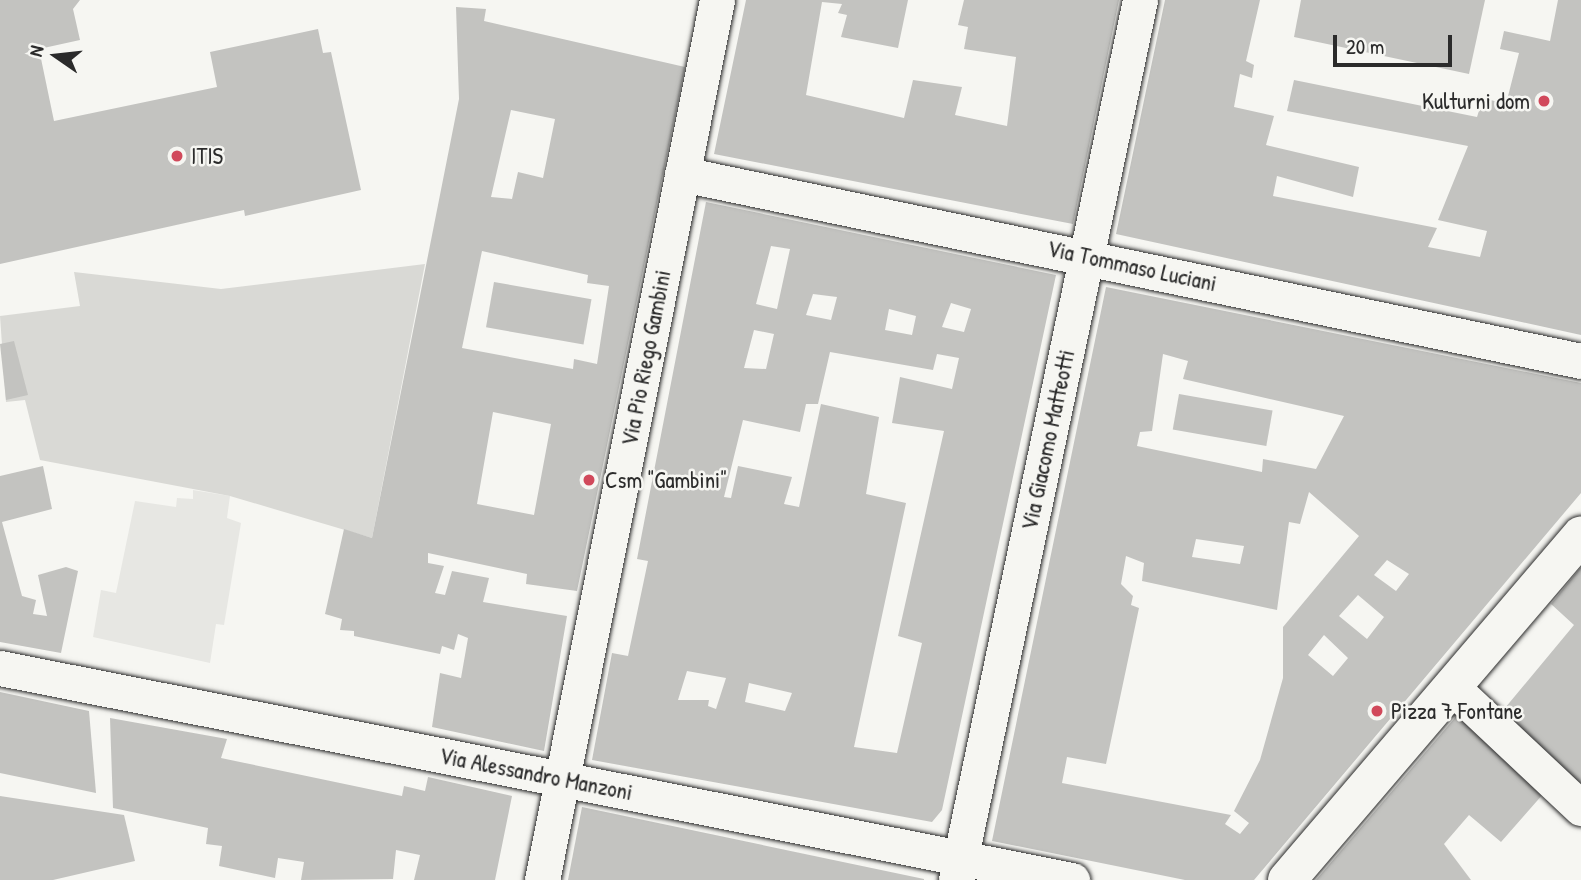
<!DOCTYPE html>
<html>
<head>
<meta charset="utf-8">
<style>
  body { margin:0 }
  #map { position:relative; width:1581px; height:880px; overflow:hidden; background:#f6f6f2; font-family:"Patrick Hand",sans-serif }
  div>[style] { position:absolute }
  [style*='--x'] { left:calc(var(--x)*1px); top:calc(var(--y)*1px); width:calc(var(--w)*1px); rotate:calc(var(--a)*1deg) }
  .built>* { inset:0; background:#e7e7e3 }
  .green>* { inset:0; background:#d9d9d5 }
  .building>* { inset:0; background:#c3c3c0; transform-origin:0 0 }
  .roads { filter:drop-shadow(0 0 2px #2b2b2b) drop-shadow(0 0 2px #2b2b2b) }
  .street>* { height:35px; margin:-17.5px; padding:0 17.5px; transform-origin:17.5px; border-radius:17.5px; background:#f6f6f2 }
  .secondary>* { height:38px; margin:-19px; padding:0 19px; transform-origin:19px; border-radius:19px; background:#f6f6f2 }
  .dots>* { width:19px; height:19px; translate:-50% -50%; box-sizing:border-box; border:4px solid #f6f6f2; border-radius:50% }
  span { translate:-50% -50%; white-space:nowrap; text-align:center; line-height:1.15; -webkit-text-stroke:5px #f6f6f2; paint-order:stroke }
  .poi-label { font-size:23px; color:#2b2b2b }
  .right { translate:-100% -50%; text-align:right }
  .left { translate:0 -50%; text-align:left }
  .street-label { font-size:23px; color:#2b2b2b }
  .north { position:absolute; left:21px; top:21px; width:70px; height:70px; -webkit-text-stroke:5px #f6f6f2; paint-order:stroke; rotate:284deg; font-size:19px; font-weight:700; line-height:28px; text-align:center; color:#2b2b2b }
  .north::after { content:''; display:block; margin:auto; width:24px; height:32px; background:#2b2b2b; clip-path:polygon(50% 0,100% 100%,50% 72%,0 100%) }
  .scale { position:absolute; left:1333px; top:35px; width:119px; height:32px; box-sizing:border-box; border:4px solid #2b2b2b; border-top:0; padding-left:9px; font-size:21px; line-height:24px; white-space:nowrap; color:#2b2b2b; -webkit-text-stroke:5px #f6f6f2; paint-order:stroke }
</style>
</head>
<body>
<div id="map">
  <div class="built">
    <div style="clip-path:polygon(193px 490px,230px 496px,227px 518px,241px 523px,224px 625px,216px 624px,210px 663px,93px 637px,101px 590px,116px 593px,135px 501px,176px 507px,177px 498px,193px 499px)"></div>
  </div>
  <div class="green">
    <div style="clip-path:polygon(425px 264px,372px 538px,230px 496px,40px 460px,25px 400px,6px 402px,0 316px,80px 306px,74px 272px,221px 289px)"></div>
  </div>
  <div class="building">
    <div style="clip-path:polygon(0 0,80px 0,73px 9px,80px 40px,39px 49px,54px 121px,217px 87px,210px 52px,318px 29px,323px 53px,331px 52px,361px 190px,245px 216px,244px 210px,0 264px)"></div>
    <div style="clip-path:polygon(746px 0,908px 0,898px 48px,841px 37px,847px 15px,838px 13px,842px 4px,822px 2px,806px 95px,904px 118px,913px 80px,962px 87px,955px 115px,1007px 126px,1016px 57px,964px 49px,968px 27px,958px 25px,964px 0,1119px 0,1073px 224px,714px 154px)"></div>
    <div style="clip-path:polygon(1165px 0,1260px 0,1246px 61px,1254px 65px,1252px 78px,1240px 74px,1234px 107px,1274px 116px,1266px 145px,1359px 167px,1353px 197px,1277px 176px,1273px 196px,1437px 228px,1428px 247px,1480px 257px,1487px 231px,1438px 220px,1468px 146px,1287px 111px,1294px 80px,1477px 117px,1483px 98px,1506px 104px,1519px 53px,1500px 49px,1504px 31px,1550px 41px,1558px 0,1581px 0,1581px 335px,1116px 234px)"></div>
    <div style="clip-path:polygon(1301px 0,1485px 0,1469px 74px,1294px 37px)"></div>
    <div style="clip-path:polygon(evenodd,456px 7px,486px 9px,484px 21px,685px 67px,577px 591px,526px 584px,527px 574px,428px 553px,428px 563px,444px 566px,435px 593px,445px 595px,452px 571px,489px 578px,483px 602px,567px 616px,544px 751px,432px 727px,440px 673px,461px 678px,468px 638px,458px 634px,454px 650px,442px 646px,440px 654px,354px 636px,354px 631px,340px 630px,342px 619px,325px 614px,344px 529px,372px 538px,459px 99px,456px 7px,511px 110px,555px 119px,543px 178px,518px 172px,512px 199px,491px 197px,511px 110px,456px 7px,482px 251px,588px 275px,587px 283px,609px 286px,597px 364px,574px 359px,573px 369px,462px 348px,482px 251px,456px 7px,493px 412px,551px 424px,534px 515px,477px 504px,493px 412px)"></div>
    <div style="clip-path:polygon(evenodd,706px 202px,1056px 275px,942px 810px,932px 822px,592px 760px,612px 653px,628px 656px,648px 561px,637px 559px,706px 202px,771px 246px,790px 249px,777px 309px,756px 304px,771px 246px,706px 202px,813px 294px,837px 297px,831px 320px,806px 315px,813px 294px,706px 202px,951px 303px,971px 309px,964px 332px,942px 327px,951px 303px,706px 202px,889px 309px,916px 316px,912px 335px,885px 330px,889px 309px,706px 202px,754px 330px,774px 334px,766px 369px,744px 368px,754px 330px,706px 202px,830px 352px,933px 370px,937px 354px,959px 358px,952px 389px,900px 377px,892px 423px,944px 431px,898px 636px,922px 643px,897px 753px,854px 747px,906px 503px,866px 494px,879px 417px,821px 404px,799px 507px,784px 504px,792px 477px,738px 466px,731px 498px,724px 497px,743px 420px,800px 432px,806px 404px,818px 404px,830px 352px,706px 202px,687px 671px,726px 678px,716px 709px,708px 706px,709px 700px,678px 700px,687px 671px,706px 202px,749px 683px,792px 693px,785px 711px,745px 702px,749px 683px)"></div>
    <div style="left:494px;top:282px;width:99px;height:46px;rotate:10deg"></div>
    <div style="clip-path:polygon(evenodd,1106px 287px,1581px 383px,1581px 493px,1254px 880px,1185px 880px,992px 841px,1106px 287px,1163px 354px,1188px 361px,1183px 379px,1344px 416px,1316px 469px,1263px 459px,1262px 472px,1137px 446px,1140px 432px,1152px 431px,1163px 354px,1106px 287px,1309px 492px,1359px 536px,1283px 627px,1283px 678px,1260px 760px,1234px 811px,1249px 823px,1240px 834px,1225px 824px,1231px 815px,1062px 783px,1067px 757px,1106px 764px,1139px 608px,1131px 605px,1133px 596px,1121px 584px,1126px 556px,1144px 563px,1142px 581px,1277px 610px,1289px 522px,1300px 524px,1309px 492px,1106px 287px,1196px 539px,1244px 546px,1240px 564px,1192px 557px,1196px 539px,1106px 287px,1387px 560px,1409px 574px,1396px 591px,1374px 575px,1387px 560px,1106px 287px,1358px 595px,1384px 617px,1367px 639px,1339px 616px,1358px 595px,1106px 287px,1324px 635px,1348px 658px,1333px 676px,1308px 655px,1324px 635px)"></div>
    <div style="clip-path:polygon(14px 341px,28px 395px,6px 400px,0 344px)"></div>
    <div style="left:1179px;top:394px;width:95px;height:36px;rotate:10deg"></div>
    <div style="clip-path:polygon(43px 466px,52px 509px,2px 522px,22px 596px,36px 600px,33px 614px,47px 616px,38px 575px,66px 567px,78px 571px,61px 653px,0 642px,0 476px)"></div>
    <div style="clip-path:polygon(1581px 567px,1581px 791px,1500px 714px,1574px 625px,1551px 604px)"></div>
    <div style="clip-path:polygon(0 692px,89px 711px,96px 793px,0 773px)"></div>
    <div style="clip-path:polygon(1459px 713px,1544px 793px,1501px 842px,1469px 815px,1444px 844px,1471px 880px,1316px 880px)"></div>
    <div style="clip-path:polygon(110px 718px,227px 739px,221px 758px,402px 796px,404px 786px,425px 791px,428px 777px,512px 796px,495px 880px,414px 880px,420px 855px,396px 850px,393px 879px,301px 880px,304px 862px,278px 858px,275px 878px,219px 866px,222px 846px,206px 844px,208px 828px,113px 808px)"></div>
    <div style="clip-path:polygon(0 796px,124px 815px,135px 861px,53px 880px,0 880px)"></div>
    <div style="clip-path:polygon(582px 807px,924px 879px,924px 880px,568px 880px)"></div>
  </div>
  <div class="roads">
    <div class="street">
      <div style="--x:682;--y:174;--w:918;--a:11.75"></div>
      <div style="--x:0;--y:668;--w:1093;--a:11.19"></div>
      <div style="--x:1452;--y:687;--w:177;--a:43.2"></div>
      <div style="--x:542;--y:880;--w:897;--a:-78.75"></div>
      <div style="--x:956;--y:880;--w:899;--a:-78.19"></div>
    </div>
    <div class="secondary">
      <div style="--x:1287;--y:880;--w:453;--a:-49.5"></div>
    </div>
  </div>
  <div class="dots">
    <div style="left:1544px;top:101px;background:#d1495b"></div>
    <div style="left:177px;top:156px;background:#d1495b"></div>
    <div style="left:589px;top:480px;background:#d1495b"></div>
    <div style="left:1377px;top:711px;background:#d1495b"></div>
  </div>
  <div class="poi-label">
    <span class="right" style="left:1530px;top:101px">Kulturni dom</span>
    <span class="left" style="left:191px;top:156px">ITIS</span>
    <span class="left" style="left:605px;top:480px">Csm "Gambini"</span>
    <span class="left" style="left:1391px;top:711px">Pizza 7 Fontane</span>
  </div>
  <div class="street-label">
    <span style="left:1132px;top:266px;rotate:12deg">Via Tommaso Luciani</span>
    <span style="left:646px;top:358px;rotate:-79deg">Via Pio Riego Gambini</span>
    <span style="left:1048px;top:440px;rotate:-78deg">Via Giacomo Matteotti</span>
    <span style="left:536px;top:774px;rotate:11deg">Via Alessandro Manzoni</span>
  </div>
  <div class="north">N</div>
  <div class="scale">20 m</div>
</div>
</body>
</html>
